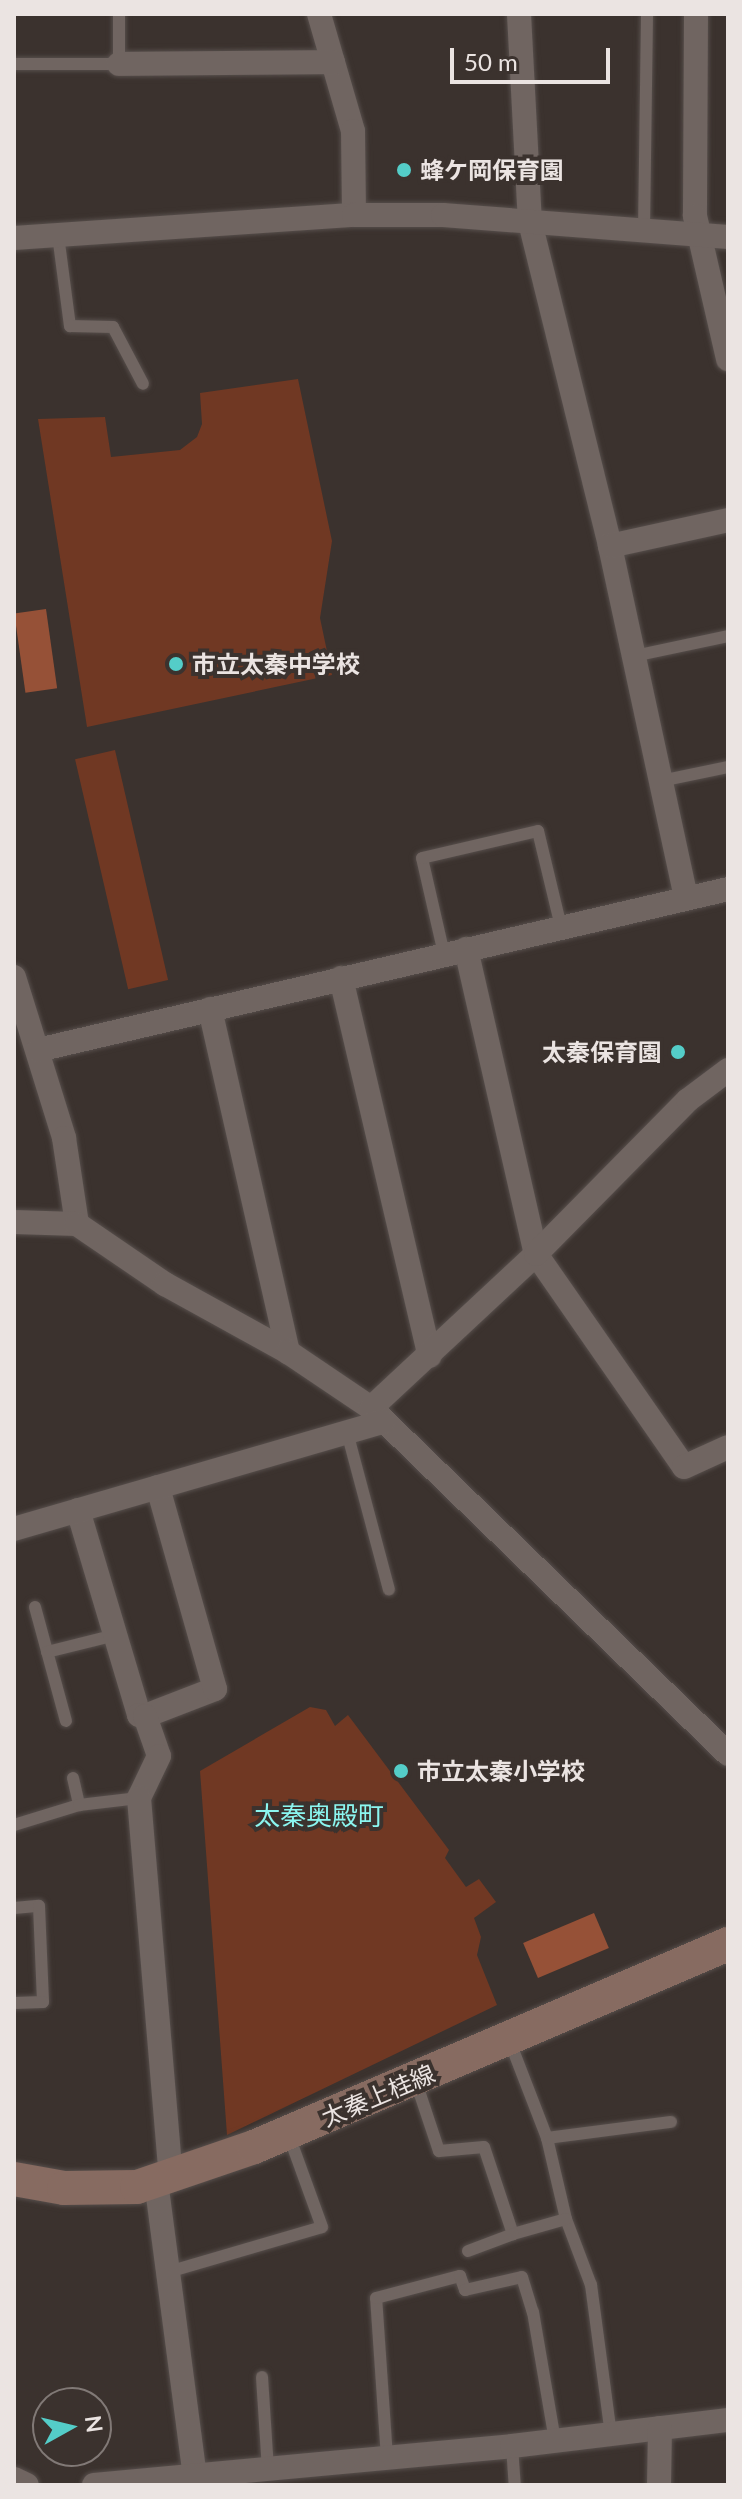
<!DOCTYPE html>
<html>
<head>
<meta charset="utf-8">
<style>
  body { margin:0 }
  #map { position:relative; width:742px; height:2499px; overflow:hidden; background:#3b322e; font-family:Lato,"Noto Sans JP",sans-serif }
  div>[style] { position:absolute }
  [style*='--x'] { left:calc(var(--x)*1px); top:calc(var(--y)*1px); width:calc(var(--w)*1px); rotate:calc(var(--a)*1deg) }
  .green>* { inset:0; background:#703823; transform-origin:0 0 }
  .water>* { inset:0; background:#965137; transform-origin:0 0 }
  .roads { filter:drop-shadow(0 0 2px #564e4b) drop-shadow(0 0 2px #564e4b) }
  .service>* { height:12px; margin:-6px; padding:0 6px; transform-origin:6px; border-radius:6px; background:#706561 }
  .minor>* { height:24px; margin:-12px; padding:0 12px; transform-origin:12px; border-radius:12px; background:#706561 }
  .secondary>* { height:34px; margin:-17px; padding:0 17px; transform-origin:17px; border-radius:17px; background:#876b61 }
  .dots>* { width:22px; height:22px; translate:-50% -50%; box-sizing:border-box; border:4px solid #3b322e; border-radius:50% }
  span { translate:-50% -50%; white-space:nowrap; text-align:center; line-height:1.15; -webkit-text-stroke:8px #3b322e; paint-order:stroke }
  .poi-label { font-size:24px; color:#ebe4e2; font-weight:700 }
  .left { translate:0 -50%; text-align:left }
  .right { translate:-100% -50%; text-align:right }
  .street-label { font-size:24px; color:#ebe4e2 }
  .neighbourhood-label { font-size:26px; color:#8bf6f0 }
  .frame { position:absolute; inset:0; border:16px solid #ebe4e2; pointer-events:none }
  .north { position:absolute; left:32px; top:2387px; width:80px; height:80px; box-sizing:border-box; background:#3b322e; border:2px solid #817976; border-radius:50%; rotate:82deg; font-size:22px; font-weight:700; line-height:32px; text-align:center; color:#ebe4e2 }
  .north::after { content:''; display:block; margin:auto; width:28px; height:36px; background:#54cdc8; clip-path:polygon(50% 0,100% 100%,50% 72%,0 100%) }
  .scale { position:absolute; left:450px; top:48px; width:160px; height:36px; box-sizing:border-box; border:4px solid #ebe4e2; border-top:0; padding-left:10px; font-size:24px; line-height:28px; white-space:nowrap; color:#ebe4e2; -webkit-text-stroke:6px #3b322e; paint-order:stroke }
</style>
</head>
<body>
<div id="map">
  <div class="green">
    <div style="clip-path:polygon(298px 379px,332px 541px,320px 618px,332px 675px,87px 727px,38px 419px,105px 417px,111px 457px,180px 450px,197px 437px,202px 424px,200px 393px)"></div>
    <div style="left:115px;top:750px;width:236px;height:41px;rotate:77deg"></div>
    <div style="clip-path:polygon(310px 1707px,326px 1710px,335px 1726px,348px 1715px,449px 1850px,445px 1858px,466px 1887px,479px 1879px,496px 1902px,474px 1918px,481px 1937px,477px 1955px,497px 2005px,227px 2135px,200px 1771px)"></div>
  </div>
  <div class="water">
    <div style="left:46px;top:609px;width:80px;height:32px;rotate:82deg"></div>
    <div style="left:594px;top:1913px;width:38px;height:77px;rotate:67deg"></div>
  </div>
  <div class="roads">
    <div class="service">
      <div style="--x:14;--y:64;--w:105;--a:0"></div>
      <div style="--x:119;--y:64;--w:50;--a:-90"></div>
      <div style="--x:644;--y:230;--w:216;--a:-89.2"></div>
      <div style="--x:58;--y:235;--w:92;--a:82.5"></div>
      <div style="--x:70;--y:326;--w:43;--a:1.3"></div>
      <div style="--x:113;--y:327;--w:64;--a:62.2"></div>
      <div style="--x:634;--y:656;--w:96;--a:-12"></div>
      <div style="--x:661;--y:781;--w:68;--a:-11.8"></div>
      <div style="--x:444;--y:954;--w:98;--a:-102.9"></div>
      <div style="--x:422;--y:858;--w:119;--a:-13.1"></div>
      <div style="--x:538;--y:831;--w:99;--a:76.5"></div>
      <div style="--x:347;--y:1432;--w:163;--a:75.1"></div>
      <div style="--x:35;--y:1607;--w:118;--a:74.8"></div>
      <div style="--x:47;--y:1652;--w:70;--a:-14"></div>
      <div style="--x:73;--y:1778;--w:28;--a:77"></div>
      <div style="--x:14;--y:1825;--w:68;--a:-17.1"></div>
      <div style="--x:79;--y:1805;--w:60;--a:-6.7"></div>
      <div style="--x:14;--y:1908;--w:25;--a:-5"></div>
      <div style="--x:39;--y:1906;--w:96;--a:87.6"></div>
      <div style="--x:43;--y:2002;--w:29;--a:178"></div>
      <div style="--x:510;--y:2042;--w:103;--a:68.9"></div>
      <div style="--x:547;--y:2138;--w:83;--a:76.8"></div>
      <div style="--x:566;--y:2219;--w:71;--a:69.3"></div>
      <div style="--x:591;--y:2285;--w:150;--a:82.4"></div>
      <div style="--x:415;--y:2079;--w:76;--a:71.6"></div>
      <div style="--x:439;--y:2151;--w:45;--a:-5.1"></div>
      <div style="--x:484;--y:2147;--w:92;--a:71.6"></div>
      <div style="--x:513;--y:2234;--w:55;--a:-15.8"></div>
      <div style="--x:547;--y:2138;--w:125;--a:-7.4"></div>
      <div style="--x:468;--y:2251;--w:48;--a:-20.7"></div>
      <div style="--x:168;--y:2272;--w:160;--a:-16.3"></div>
      <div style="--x:322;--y:2227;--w:97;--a:-109.9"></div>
      <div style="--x:262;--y:2377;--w:92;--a:86.3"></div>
      <div style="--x:512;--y:2446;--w:39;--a:86"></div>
      <div style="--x:387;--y:2458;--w:160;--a:-93.9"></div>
      <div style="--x:376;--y:2298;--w:87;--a:-14.7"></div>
      <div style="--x:460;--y:2276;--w:15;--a:70"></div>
      <div style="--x:465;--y:2290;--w:58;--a:-12.8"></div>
      <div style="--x:522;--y:2277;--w:37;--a:73"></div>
      <div style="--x:533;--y:2312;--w:131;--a:80.3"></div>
    </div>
    <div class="minor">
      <div style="--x:319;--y:14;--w:122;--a:73.8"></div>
      <div style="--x:353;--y:131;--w:84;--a:89.3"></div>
      <div style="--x:519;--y:14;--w:208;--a:87"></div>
      <div style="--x:530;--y:222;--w:334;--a:76.1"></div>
      <div style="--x:610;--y:546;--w:360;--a:77.8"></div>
      <div style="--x:696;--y:14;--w:202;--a:90.3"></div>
      <div style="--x:695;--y:216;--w:147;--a:77"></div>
      <div style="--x:119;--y:64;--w:214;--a:-0.5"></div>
      <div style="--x:14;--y:238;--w:341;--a:-3.9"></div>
      <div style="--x:354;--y:215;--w:89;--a:0"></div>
      <div style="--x:443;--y:215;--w:286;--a:4.4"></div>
      <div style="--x:610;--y:546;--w:121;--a:-12.4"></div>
      <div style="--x:466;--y:949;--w:313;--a:77.1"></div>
      <div style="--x:536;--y:1254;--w:259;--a:55.2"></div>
      <div style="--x:684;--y:1467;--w:48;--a:-24.4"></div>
      <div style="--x:14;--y:977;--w:169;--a:72.7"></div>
      <div style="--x:64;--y:1138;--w:87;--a:81.4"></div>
      <div style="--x:341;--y:978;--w:388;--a:76.8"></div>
      <div style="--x:210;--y:1009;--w:352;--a:77.2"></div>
      <div style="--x:38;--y:1050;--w:709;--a:-13.13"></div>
      <div style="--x:14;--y:1222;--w:63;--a:1.8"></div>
      <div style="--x:77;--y:1224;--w:107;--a:34.3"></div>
      <div style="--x:165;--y:1284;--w:141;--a:28.9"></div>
      <div style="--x:288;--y:1352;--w:100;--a:34"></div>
      <div style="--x:371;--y:1408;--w:497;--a:44.1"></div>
      <div style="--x:371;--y:1408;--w:226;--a:-43"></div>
      <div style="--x:536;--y:1254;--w:216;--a:-45.4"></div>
      <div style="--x:688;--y:1100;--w:50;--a:-36.9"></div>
      <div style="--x:78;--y:1510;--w:214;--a:73.4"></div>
      <div style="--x:139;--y:1715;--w:6;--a:9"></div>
      <div style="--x:145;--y:1716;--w:75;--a:-21.1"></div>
      <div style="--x:215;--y:1689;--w:210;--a:-105.8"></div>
      <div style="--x:14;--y:1529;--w:384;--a:-16.2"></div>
      <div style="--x:145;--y:1716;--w:42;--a:70.7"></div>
      <div style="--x:159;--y:1756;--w:47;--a:115.5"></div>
      <div style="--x:139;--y:1798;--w:379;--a:85.2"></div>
      <div style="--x:156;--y:2181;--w:298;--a:82.5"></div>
      <div style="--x:14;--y:2479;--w:14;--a:25"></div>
      <div style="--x:94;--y:2485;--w:420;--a:-5.3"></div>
      <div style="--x:512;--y:2446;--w:218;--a:-6.9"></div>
      <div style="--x:659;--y:2485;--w:57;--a:-89"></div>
    </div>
    <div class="secondary">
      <div style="--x:14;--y:2179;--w:51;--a:10.2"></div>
      <div style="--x:64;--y:2188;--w:73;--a:-0.8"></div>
      <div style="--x:137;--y:2187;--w:124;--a:-18.9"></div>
      <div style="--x:254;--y:2147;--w:516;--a:-23.18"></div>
    </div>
  </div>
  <div class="dots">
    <div style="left:404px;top:170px;background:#54cdc8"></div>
    <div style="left:176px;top:664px;background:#54cdc8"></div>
    <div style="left:678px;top:1052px;background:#54cdc8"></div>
    <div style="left:401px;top:1771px;background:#54cdc8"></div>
  </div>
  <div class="poi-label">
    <span class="left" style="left:420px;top:170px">蜂ケ岡保育園</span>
    <span class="left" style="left:192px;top:664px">市立太秦中学校</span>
    <span class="right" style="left:662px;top:1052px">太秦保育園</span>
    <span class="left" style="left:417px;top:1771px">市立太秦小学校</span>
  </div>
  <div class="street-label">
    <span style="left:378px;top:2095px;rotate:-23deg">太秦上桂線</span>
  </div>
  <div class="neighbourhood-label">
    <span style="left:319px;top:1816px">太秦奥殿町</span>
  </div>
  <div class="frame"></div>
  <div class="north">N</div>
  <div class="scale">50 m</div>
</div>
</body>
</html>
